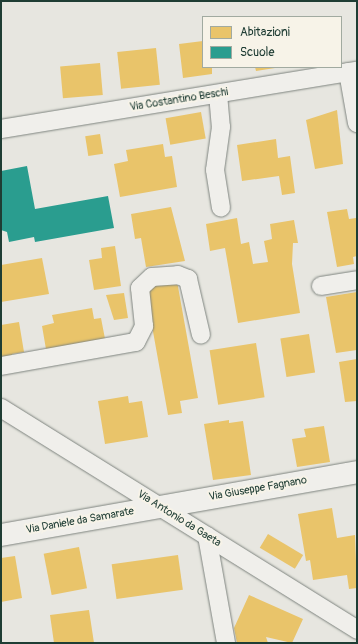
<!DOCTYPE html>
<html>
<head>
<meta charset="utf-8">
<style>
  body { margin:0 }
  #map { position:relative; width:358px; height:644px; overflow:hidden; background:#e7e6e0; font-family:Pangolin,sans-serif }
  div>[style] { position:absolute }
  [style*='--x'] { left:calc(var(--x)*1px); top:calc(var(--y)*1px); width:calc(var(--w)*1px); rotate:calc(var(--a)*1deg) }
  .homes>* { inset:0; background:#e9c46a; transform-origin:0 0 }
  .schools>* { inset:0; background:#2a9d8f }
  .roads { filter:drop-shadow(0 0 1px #7e847f) drop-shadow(0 0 1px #7e847f) }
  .street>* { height:18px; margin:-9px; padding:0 9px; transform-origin:9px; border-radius:9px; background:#f0efeb }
  .secondary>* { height:22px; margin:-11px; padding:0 11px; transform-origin:11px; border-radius:11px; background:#f0efeb }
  span { translate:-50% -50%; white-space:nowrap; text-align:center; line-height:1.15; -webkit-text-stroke:4px #f7f3e8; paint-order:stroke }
  .street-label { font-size:11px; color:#1f3d34 }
  .frame { position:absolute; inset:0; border:2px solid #1f3d34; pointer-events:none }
  .legend { position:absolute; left:202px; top:16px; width:140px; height:52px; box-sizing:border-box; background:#f7f3e8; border:1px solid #a1aaa0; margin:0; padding:5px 7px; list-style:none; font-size:12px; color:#1f3d34 }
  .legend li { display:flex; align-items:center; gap:8px; height:20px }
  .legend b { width:20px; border:1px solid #a1aaa0 }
</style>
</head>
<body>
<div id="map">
  <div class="homes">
    <div style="clip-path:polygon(203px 41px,203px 67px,212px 67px,212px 74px,183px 78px,179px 44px)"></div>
    <div style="left:156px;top:48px;width:37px;height:39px;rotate:84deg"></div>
    <div style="left:100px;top:63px;width:32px;height:40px;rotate:85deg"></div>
    <div style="clip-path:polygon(255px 67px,275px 67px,275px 68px,256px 71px)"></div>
    <div style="clip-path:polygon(337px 110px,343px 164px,315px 169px,306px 120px)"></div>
    <div style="left:201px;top:112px;width:27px;height:36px;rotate:80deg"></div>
    <div style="left:100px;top:134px;width:20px;height:15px;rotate:81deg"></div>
    <div style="clip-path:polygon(276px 139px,278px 158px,290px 156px,295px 193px,282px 195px,279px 176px,242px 181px,237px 145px)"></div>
    <div style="clip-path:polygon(163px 144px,165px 157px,172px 156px,177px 187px,120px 197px,114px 164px,128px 161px,126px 150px)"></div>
    <div style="clip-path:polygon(171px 207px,185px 261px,146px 267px,141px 238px,135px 239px,131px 214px)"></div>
    <div style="clip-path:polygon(347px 209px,349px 219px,356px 218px,357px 256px,353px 257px,354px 264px,337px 267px,327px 212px)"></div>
    <div style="clip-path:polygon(237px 218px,241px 244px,249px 242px,253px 264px,268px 262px,264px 241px,272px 239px,270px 224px,294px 220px,298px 243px,293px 243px,292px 264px,300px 313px,238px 323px,225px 248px,210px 251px,206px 224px)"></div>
    <div style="clip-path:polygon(115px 246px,121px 286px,94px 290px,89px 260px,102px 258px,101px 248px)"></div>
    <div style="clip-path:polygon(42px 258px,49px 294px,1px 302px,1px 265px)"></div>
    <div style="clip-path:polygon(177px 281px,198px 398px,180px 401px,182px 413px,168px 415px,145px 287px)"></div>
    <div style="clip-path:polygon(357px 292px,357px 350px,336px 353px,326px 297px)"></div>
    <div style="clip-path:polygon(124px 293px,128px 318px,114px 320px,106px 295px)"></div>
    <div style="clip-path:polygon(92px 308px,94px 319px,101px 318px,106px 344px,47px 355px,42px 326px,54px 323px,52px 315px)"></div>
    <div style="clip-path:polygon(19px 322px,24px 352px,12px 354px,13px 360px,1px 362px,1px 325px)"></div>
    <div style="left:309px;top:334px;width:39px;height:29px;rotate:81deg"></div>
    <div style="left:256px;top:343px;width:55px;height:47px;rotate:81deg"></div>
    <div style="clip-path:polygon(357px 359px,357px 401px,345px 402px,339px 362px)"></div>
    <div style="clip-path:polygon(128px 396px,129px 403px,142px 401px,148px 437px,105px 444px,98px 401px)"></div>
    <div style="clip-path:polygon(229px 420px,229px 423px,243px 421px,251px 475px,213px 480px,204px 424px)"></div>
    <div style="clip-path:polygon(324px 426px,330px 462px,297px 467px,292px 439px,306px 437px,304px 429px)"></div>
    <div style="clip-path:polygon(332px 508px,337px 538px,355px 535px,357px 588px,349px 589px,347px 575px,313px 580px,310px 560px,306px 561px,298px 514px)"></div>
    <div style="left:268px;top:534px;width:41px;height:16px;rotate:31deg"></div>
    <div style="left:79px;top:547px;width:42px;height:36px;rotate:79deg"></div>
    <div style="left:178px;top:555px;width:35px;height:67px;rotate:82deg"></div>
    <div style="clip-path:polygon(15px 556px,22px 598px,1px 602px,1px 558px)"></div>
    <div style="clip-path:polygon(249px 595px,303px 619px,292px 643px,266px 637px,268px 643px,237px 643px,234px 628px)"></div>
    <div style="clip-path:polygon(89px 610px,94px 643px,54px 643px,50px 615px)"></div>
  </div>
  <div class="schools">
    <div style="clip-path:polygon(27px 166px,35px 209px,108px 196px,114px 228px,35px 242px,34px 237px,9px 242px,7px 232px,1px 230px,1px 171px)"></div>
  </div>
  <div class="roads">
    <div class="street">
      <div style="--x:348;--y:72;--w:52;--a:80"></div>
      <div style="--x:218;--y:94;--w:33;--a:85"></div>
      <div style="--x:221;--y:127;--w:43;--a:97.9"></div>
      <div style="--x:215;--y:170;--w:38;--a:81"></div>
      <div style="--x:1;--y:129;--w:361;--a:-9.3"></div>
      <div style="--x:321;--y:286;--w:36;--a:-9"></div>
      <div style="--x:1;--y:366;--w:137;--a:-10.1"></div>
      <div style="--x:136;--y:342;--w:18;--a:-63"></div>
      <div style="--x:144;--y:326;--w:38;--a:-96"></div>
      <div style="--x:140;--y:288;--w:16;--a:-43"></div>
      <div style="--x:152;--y:277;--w:26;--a:-4"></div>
      <div style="--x:178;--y:275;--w:11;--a:22"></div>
      <div style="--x:188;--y:279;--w:57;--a:76.9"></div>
      <div style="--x:1;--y:408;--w:420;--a:31.9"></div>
      <div style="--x:207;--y:536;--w:109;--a:79.9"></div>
    </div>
    <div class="secondary">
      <div style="--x:1;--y:535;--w:362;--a:-10"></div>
    </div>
  </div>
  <div class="street-label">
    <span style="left:179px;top:100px;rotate:-9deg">Via Costantino Beschi</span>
    <span style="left:258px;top:489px;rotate:-10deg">Via Giuseppe Fagnano</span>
    <span style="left:179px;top:519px;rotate:32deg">Via Antonio da Gaeta</span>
    <span style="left:80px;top:521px;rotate:-10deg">Via Daniele da Samarate</span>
  </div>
  <div class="frame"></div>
  <ul class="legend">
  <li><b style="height:11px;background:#e9c46a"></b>Abitazioni</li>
  <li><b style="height:11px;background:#2a9d8f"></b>Scuole</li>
  </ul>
</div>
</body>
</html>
